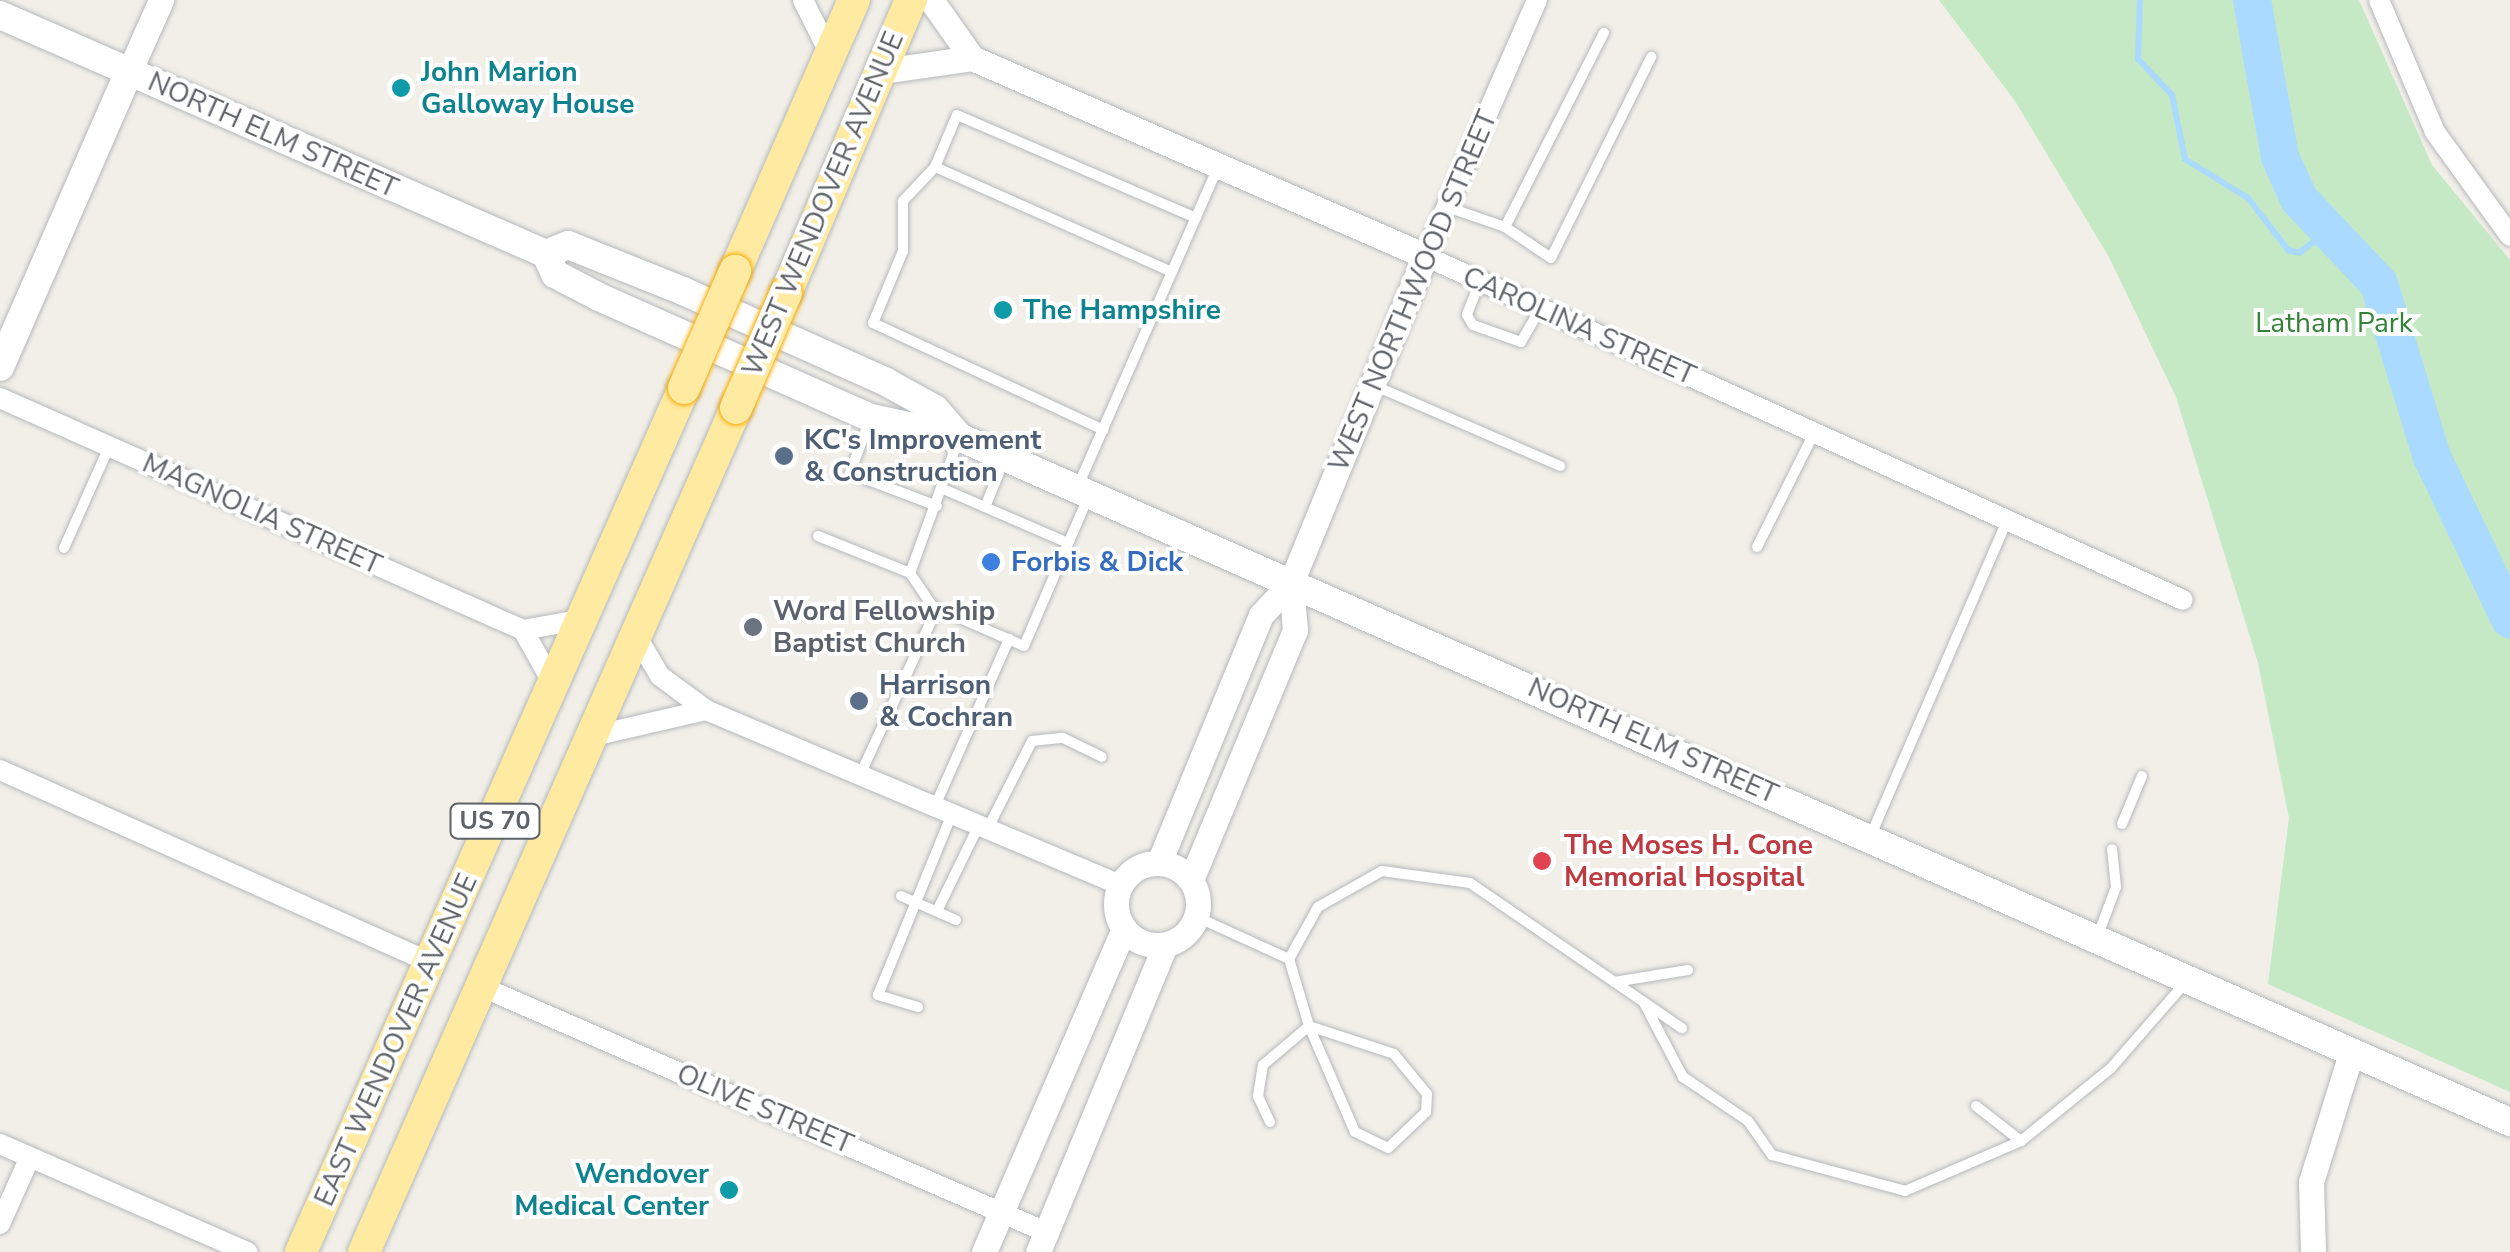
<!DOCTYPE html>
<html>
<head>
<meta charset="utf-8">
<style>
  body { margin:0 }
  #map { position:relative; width:2510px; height:1252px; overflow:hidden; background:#f1efe8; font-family:"Nunito Sans",sans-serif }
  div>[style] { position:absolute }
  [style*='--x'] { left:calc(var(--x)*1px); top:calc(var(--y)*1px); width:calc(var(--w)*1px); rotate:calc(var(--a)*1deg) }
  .green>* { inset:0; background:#c5e8c5 }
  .stream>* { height:6px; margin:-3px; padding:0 3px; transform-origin:3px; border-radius:3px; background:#aadaff }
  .river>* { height:38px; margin:-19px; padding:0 19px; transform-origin:19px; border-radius:19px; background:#aadaff }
  .roads { filter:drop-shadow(0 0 2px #b5b8bc) drop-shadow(0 0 2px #b5b8bc) }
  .service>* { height:10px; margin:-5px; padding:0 5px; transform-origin:5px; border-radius:5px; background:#fff }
  .minor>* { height:20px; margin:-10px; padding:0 10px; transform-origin:10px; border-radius:10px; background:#fff }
  .tertiary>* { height:25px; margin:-12.5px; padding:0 12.5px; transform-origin:12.5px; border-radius:12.5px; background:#fff }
  .tertiary>.ring { margin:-12.5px; padding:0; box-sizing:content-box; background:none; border:25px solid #fff; border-radius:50% }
  .secondary>* { height:28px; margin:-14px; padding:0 14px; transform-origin:14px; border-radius:14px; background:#fff }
  .trunk>* { height:32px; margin:-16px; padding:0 16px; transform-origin:16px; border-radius:16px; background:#feeaa1 }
  .bridges { filter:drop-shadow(0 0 2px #f9ab00) drop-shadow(0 0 2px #f9ab00) }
  .trunk-bridge>* { height:32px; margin:-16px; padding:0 16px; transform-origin:16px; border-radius:16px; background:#feeaa1 }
  .dots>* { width:28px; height:28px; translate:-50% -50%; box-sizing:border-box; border:5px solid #fff; border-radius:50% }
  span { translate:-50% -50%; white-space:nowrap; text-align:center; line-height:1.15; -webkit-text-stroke:8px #fff; paint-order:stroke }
  .shield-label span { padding:2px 8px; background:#fff; border:2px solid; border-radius:8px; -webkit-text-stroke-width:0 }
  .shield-label { font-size:25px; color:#5f6368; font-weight:700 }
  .culture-label { font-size:28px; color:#0d838f; font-weight:700 }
  .left { translate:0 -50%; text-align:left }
  .right { translate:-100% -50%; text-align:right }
  .street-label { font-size:28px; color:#5f6368 }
  .park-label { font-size:28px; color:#348238 }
  .service-label { font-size:28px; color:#4e5e75; font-weight:700 }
  .shop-label { font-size:28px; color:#366cbe; font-weight:700 }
  .worship-label { font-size:28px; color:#5b616d; font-weight:700 }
  .health-label { font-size:28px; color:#be3a42; font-weight:700 }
</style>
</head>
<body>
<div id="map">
  <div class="green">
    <div style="clip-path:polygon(1939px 0,2359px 0,2432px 165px,2510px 260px,2510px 1092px,2268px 984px,2289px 818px,2258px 663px,2176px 397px,2109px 257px,2015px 101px)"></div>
  </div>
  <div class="stream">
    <div style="--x:2140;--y:0;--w:59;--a:91.9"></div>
    <div style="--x:2138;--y:59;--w:50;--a:46.6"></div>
    <div style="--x:2172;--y:95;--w:65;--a:78.5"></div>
    <div style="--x:2185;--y:159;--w:74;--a:31.8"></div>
    <div style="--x:2248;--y:198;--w:66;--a:52.4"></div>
    <div style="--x:2288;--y:250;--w:11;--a:15"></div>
    <div style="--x:2299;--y:253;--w:35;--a:-37"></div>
  </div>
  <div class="river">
    <div style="--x:2252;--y:0;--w:159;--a:79.9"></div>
    <div style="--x:2280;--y:157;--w:46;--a:65.7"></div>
    <div style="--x:2299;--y:199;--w:117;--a:46.7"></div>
    <div style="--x:2379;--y:284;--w:181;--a:73"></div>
    <div style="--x:2432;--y:457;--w:180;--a:64.3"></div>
  </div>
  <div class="roads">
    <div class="service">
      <div style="--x:935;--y:167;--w:47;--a:133.3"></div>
      <div style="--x:903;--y:201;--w:50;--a:90"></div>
      <div style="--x:903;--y:251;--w:78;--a:112.6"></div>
      <div style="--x:873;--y:323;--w:254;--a:24.9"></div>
      <div style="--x:1447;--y:207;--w:61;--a:19"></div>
      <div style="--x:1505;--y:227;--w:55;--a:34"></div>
      <div style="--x:1551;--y:258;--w:225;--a:-63.5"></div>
      <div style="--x:1505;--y:227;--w:218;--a:-63"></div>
      <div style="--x:1172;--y:272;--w:259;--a:-156.1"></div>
      <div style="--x:935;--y:167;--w:56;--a:-67.1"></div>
      <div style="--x:957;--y:115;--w:260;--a:23.3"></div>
      <div style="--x:1480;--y:282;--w:35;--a:112"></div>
      <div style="--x:1467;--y:315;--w:12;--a:59"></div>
      <div style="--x:1473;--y:325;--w:51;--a:19.5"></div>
      <div style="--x:1521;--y:342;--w:39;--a:-60"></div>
      <div style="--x:1373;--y:385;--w:204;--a:23.4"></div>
      <div style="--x:870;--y:419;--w:58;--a:110.3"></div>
      <div style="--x:850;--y:473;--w:93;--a:20.8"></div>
      <div style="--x:959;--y:438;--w:144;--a:109.9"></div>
      <div style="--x:910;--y:573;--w:40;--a:56"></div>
      <div style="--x:932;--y:606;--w:100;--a:23.5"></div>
      <div style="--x:1024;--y:646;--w:164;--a:-66.7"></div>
      <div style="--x:1078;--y:486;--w:348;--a:-66.3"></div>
      <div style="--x:941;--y:488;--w:138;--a:23.4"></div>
      <div style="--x:985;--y:507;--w:53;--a:-67.8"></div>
      <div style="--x:818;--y:536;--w:99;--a:21.9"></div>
      <div style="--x:1757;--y:547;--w:127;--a:-63.4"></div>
      <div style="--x:64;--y:548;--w:111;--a:-66"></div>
      <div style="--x:860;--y:775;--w:184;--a:-65.2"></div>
      <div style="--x:935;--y:806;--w:183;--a:-66.1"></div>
      <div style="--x:2122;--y:824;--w:52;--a:-67.4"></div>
      <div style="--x:988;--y:828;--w:97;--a:-63.2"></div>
      <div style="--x:1032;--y:741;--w:31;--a:-6"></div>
      <div style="--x:1063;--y:738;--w:43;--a:26"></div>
      <div style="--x:1871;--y:835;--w:343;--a:-66.6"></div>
      <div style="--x:901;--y:896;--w:60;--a:23.6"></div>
      <div style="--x:937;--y:911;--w:96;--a:-64"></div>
      <div style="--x:1197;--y:917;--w:101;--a:24.5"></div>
      <div style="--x:2098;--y:935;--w:51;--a:-69.4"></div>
      <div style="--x:2116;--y:887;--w:38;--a:-96"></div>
      <div style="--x:1614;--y:982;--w:75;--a:-9.2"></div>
      <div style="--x:1644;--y:1003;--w:84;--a:62.2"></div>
      <div style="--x:1683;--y:1077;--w:78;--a:34.1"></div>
      <div style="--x:1748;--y:1121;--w:42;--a:54.8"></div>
      <div style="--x:1772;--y:1155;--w:138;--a:15.1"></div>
      <div style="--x:1905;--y:1191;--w:126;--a:-23.3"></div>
      <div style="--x:2021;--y:1141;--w:116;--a:-39"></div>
      <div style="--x:2111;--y:1068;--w:114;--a:-48.9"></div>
      <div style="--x:918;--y:1007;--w:42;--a:-163.3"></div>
      <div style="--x:878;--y:995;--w:196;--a:-67.8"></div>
      <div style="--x:1976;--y:1106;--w:57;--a:37.9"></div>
      <div style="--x:1270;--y:1122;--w:29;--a:-115"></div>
      <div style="--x:1258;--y:1096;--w:31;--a:-81"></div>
      <div style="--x:1263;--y:1065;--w:60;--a:-40.3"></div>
      <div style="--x:1309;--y:1026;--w:89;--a:18.2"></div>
      <div style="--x:1394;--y:1054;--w:52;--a:50.5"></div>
      <div style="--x:1427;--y:1094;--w:18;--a:93"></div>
      <div style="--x:1426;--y:1112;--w:52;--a:136.5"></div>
      <div style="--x:1388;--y:1148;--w:37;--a:-154"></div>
      <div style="--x:1355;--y:1132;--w:116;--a:-113.5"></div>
      <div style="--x:1309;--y:1026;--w:70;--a:-106.6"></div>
      <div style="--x:1289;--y:959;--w:60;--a:-60.9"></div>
      <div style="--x:1318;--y:907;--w:73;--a:-29.4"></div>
      <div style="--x:1382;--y:871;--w:89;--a:7.8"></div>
      <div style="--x:1470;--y:883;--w:257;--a:34.4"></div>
    </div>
    <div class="minor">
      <div style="--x:803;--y:0;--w:60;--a:63.4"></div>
      <div style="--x:1537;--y:0;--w:279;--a:113.6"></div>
      <div style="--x:1425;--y:256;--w:832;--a:24.41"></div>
      <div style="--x:2379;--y:0;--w:143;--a:67"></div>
      <div style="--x:2435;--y:132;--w:128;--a:54.2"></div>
      <div style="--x:0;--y:398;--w:572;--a:23.92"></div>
      <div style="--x:523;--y:630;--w:65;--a:60.7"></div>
      <div style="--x:523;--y:630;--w:63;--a:-10.1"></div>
      <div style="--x:637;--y:637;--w:45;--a:59.5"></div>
      <div style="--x:660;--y:676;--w:57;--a:36.5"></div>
      <div style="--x:706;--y:710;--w:450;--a:22.9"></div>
      <div style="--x:593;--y:736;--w:116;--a:-13"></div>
      <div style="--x:0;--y:770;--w:471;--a:24.1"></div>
      <div style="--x:482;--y:987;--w:615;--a:23.48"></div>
      <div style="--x:0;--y:1144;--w:270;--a:23.6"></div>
      <div style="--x:0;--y:1224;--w:73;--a:-65.9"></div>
    </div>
    <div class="tertiary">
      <div style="--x:931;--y:0;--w:71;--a:54.7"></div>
      <div style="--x:972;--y:58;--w:494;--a:23.6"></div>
      <div style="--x:1425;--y:256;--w:353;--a:112.3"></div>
      <div style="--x:1291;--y:583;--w:44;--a:133.2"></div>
      <div style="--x:1261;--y:615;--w:268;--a:112.4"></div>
      <div style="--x:881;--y:71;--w:92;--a:-8.1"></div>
      <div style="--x:129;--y:72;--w:79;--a:-66"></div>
      <div class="ring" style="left:1116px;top:863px;width:57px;height:57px"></div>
      <div style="--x:1191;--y:880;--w:271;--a:-67.4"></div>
      <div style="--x:1295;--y:630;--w:47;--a:-94.9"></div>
      <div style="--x:984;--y:1252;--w:352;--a:-66.6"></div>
      <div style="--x:1038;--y:1252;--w:332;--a:-67.5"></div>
      <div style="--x:2313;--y:1252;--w:70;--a:-91.6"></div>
      <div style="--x:2311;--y:1182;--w:138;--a:-72.7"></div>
    </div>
    <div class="secondary">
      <div style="--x:0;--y:15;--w:596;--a:23.64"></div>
      <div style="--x:546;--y:254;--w:22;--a:66"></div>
      <div style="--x:555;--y:274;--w:50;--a:27.6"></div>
      <div style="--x:599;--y:297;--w:298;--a:24"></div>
      <div style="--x:871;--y:418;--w:90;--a:12.2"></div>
      <div style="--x:959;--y:437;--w:1696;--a:23.83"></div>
      <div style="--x:546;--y:254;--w:24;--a:-22"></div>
      <div style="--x:568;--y:245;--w:124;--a:21.8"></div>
      <div style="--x:683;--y:291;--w:222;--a:24.1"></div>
      <div style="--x:886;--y:382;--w:56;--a:28.9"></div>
      <div style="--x:935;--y:409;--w:37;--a:49"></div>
      <div style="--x:0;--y:367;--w:322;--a:-66.4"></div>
    </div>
    <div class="trunk">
      <div style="--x:735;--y:271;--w:296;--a:-66.3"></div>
      <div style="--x:786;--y:293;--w:319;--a:-66.9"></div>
      <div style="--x:301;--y:1252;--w:945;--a:-66.09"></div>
      <div style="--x:364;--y:1252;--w:922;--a:-66.21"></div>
    </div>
  </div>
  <div class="bridges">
    <div class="trunk-bridge">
      <div style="--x:684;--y:388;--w:128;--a:-66.4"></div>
      <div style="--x:736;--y:408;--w:125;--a:-66.5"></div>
    </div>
  </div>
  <div class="dots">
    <div style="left:401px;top:88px;background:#0f9aa8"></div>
    <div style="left:1003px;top:310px;background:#0f9aa8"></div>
    <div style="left:784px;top:456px;background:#5c6f8a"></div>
    <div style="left:991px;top:562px;background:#3f7fe0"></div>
    <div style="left:753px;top:627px;background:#6b7280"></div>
    <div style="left:859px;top:701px;background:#5c6f8a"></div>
    <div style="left:1542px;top:861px;background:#e0444e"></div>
    <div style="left:729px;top:1190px;background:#0f9aa8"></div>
  </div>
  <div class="shield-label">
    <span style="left:495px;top:821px">US 70</span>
  </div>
  <div class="culture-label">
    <span class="left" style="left:421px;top:88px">John Marion<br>Galloway House</span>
    <span class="left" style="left:1023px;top:310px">The Hampshire</span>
    <span class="right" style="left:709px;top:1190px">Wendover<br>Medical Center</span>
  </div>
  <div class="street-label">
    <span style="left:273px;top:135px;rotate:24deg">NORTH ELM STREET</span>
    <span style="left:823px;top:204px;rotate:-67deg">WEST WENDOVER AVENUE</span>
    <span style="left:1413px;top:291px;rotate:-67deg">WEST NORTHWOOD STREET</span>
    <span style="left:1579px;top:326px;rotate:24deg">CAROLINA STREET</span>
    <span style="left:262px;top:514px;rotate:24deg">MAGNOLIA STREET</span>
    <span style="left:1653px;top:741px;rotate:24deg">NORTH ELM STREET</span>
    <span style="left:396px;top:1040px;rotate:-66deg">EAST WENDOVER AVENUE</span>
    <span style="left:765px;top:1109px;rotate:23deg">OLIVE STREET</span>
  </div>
  <div class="park-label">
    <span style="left:2334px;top:323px">Latham Park</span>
  </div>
  <div class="service-label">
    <span class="left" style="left:804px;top:456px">KC's Improvement<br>&amp; Construction</span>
    <span class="left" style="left:879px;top:701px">Harrison<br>&amp; Cochran</span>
  </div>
  <div class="shop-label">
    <span class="left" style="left:1011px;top:562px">Forbis &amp; Dick</span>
  </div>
  <div class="worship-label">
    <span class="left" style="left:773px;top:627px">Word Fellowship<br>Baptist Church</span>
  </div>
  <div class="health-label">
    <span class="left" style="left:1564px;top:861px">The Moses H. Cone<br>Memorial Hospital</span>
  </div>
</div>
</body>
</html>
